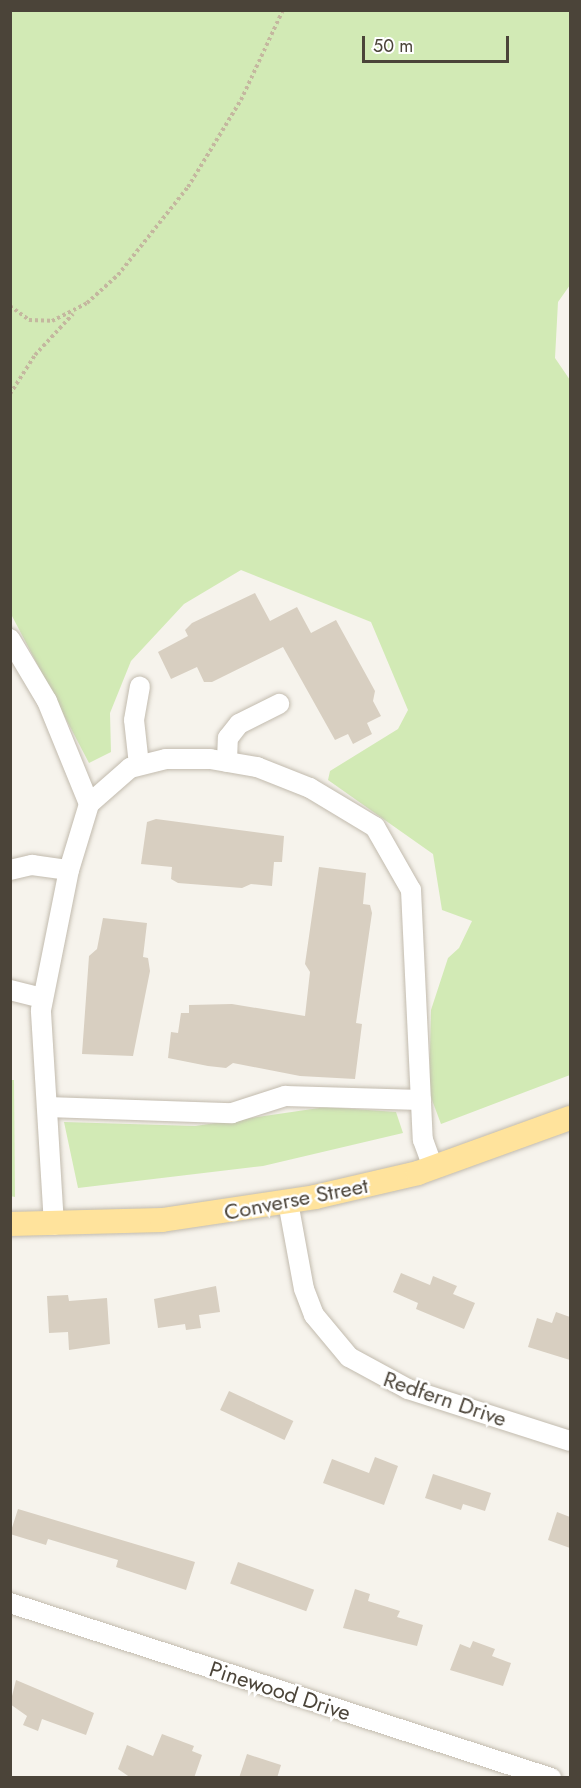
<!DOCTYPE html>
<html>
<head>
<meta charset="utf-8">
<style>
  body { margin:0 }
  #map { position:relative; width:581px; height:1788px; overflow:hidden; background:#f6f3ec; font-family:Jost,sans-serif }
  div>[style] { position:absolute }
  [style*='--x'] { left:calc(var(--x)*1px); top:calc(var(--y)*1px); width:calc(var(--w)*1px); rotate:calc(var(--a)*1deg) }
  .green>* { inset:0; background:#d2eab5 }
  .building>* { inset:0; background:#d8cfc1; transform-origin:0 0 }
  .path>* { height:4px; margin-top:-2px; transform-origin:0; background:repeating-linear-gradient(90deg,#c4b79f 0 3px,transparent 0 6px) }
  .roads { filter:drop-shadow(0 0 2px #c2bbae) drop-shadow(0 0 2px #c2bbae) }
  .minor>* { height:20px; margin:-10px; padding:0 10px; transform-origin:10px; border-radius:10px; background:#fff }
  .major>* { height:24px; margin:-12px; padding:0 12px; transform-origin:12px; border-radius:12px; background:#ffe39c }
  span { translate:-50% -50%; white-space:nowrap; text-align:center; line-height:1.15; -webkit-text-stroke:5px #fff; paint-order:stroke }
  .street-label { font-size:22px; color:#4b4439 }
  .frame { position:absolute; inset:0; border:12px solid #4b4439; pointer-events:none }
  .scale { position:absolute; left:362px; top:36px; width:147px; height:27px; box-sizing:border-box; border:3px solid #4b4439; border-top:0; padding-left:8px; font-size:18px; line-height:21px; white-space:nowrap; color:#4b4439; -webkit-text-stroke:4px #fff; paint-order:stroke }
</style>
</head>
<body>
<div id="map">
  <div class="green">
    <div style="clip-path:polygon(10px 11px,570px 11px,570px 285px,558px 302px,555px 358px,570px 380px,570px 1075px,441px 1124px,429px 1092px,431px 1010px,448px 958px,459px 948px,472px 921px,442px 910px,433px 854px,328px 780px,330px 771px,398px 729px,408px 710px,371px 622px,241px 570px,184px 604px,131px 661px,110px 713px,111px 752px,89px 763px,12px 616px)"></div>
    <div style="clip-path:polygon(11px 1080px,14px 1080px,15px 1197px,10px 1196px)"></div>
    <div style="clip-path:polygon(326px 1107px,396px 1112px,403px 1133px,263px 1166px,78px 1188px,64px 1122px,195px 1126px)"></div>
  </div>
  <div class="building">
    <div style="clip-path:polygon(255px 593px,270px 621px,297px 607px,311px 633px,336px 620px,375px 691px,373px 701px,381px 716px,367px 723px,372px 734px,353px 744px,348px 734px,335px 740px,283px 647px,212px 682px,204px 682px,197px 667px,171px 679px,158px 652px,188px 636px,185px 630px,192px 623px)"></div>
    <div style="clip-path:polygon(156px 819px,284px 836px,282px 862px,274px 862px,272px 886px,251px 884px,242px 888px,178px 883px,171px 879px,172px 867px,141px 864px,147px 822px)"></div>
    <div style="clip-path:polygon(319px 867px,366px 873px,363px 904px,370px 905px,372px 913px,356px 1023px,362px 1024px,355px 1079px,300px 1076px,233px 1063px,226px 1068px,208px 1066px,168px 1058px,171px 1032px,178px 1033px,181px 1013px,189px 1013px,189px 1005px,232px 1004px,305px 1016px,310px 972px,305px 964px)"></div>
    <div style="clip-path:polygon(103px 918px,147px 923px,143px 957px,148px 958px,150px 971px,133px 1056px,82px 1054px,89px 956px,97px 949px)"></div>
    <div style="clip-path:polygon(401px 1273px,430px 1285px,433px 1276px,457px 1286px,453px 1294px,475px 1303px,464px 1329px,416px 1309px,418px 1303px,393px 1292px)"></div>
    <div style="clip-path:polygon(216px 1286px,220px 1312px,199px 1315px,201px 1328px,186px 1330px,185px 1324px,158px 1328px,154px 1299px)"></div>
    <div style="clip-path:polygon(68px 1295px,69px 1301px,107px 1298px,110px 1344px,69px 1350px,68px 1332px,49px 1333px,47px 1296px)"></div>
    <div style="clip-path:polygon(556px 1312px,570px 1317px,570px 1360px,528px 1347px,537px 1318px,552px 1323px)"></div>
    <div style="left:229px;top:1391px;width:71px;height:21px;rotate:25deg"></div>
    <div style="clip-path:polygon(375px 1457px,398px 1466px,384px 1505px,323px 1483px,332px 1459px,369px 1473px)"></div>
    <div style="clip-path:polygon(433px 1474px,491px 1493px,485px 1511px,463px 1504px,461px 1510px,425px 1498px)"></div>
    <div style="clip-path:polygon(18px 1509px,195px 1562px,186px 1590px,116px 1567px,118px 1560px,48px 1539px,46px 1545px,10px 1534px)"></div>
    <div style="clip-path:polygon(557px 1512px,570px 1517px,570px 1548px,548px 1540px)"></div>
    <div style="left:238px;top:1562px;width:81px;height:23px;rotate:20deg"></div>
    <div style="clip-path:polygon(355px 1589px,370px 1594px,368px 1601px,400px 1611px,397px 1617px,423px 1625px,417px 1646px,343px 1628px)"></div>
    <div style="clip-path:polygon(473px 1641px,495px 1649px,492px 1656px,511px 1663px,503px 1686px,450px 1670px,460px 1644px,470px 1648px)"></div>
    <div style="clip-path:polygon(16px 1680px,94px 1713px,86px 1735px,42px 1719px,38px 1731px,23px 1725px,27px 1716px,10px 1704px)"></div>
    <div style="clip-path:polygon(162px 1734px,194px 1746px,192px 1751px,202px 1755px,194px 1778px,131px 1778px,118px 1769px,127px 1745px,153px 1756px)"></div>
    <div style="clip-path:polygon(247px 1754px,281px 1765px,277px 1778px,239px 1778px)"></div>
  </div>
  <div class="path">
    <div style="--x:10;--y:306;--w:24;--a:36"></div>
    <div style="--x:29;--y:320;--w:23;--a:2"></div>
    <div style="--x:52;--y:321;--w:39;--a:-27"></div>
    <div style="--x:87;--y:303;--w:42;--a:-42.1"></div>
    <div style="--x:118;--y:275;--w:112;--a:-51.5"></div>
    <div style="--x:188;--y:187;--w:102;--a:-58.7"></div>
    <div style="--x:241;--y:100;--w:99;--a:-65"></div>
    <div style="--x:10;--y:394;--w:46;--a:-57.3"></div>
    <div style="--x:35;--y:355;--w:56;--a:-47.2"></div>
  </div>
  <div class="roads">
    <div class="minor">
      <div style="--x:10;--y:639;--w:72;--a:59.2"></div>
      <div style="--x:47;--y:701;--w:111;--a:67.8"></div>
      <div style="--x:89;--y:804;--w:55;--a:-41.3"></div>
      <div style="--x:130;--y:768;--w:37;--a:-14"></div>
      <div style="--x:166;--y:759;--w:44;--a:0"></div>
      <div style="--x:210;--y:759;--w:48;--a:9.7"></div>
      <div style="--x:257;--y:767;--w:57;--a:21.6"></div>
      <div style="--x:310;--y:788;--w:76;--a:31"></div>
      <div style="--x:375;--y:827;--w:73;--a:60.3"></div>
      <div style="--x:411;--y:890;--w:250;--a:87.3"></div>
      <div style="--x:423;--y:1140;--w:30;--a:70"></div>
      <div style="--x:227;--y:762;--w:24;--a:-88"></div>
      <div style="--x:228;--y:738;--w:18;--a:-52"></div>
      <div style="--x:239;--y:724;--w:45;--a:-26.6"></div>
      <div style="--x:139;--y:765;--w:45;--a:-96.3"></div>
      <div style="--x:134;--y:720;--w:34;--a:-80"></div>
      <div style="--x:10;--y:870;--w:23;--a:-13"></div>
      <div style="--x:32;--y:865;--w:37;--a:8"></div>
      <div style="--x:10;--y:990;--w:34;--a:14"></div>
      <div style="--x:47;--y:1107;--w:185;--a:1.9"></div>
      <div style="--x:232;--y:1113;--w:56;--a:-17.8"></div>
      <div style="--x:285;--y:1096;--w:136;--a:1.7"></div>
      <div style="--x:288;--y:1202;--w:88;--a:79.6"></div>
      <div style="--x:304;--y:1289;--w:28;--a:69"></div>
      <div style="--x:314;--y:1315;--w:55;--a:50.2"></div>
      <div style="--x:349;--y:1357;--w:67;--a:28.5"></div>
      <div style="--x:408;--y:1389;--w:170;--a:17.8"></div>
      <div style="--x:54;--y:1225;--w:215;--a:-93.5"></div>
      <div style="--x:41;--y:1010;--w:143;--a:-78.7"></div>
      <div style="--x:69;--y:870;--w:69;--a:-73.1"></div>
      <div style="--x:10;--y:1603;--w:569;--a:17.93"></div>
    </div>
    <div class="major">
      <div style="--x:10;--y:1224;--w:152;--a:-1.5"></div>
      <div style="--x:162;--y:1220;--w:155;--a:-8.5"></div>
      <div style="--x:315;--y:1197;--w:106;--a:-13.1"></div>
      <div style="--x:418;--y:1173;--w:162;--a:-19.9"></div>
    </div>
  </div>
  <div class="street-label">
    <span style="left:296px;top:1199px;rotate:-11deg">Converse Street</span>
    <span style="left:445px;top:1399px;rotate:19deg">Redfern Drive</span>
    <span style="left:280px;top:1691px;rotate:18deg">Pinewood Drive</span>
  </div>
  <div class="frame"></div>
  <div class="scale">50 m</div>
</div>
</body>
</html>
